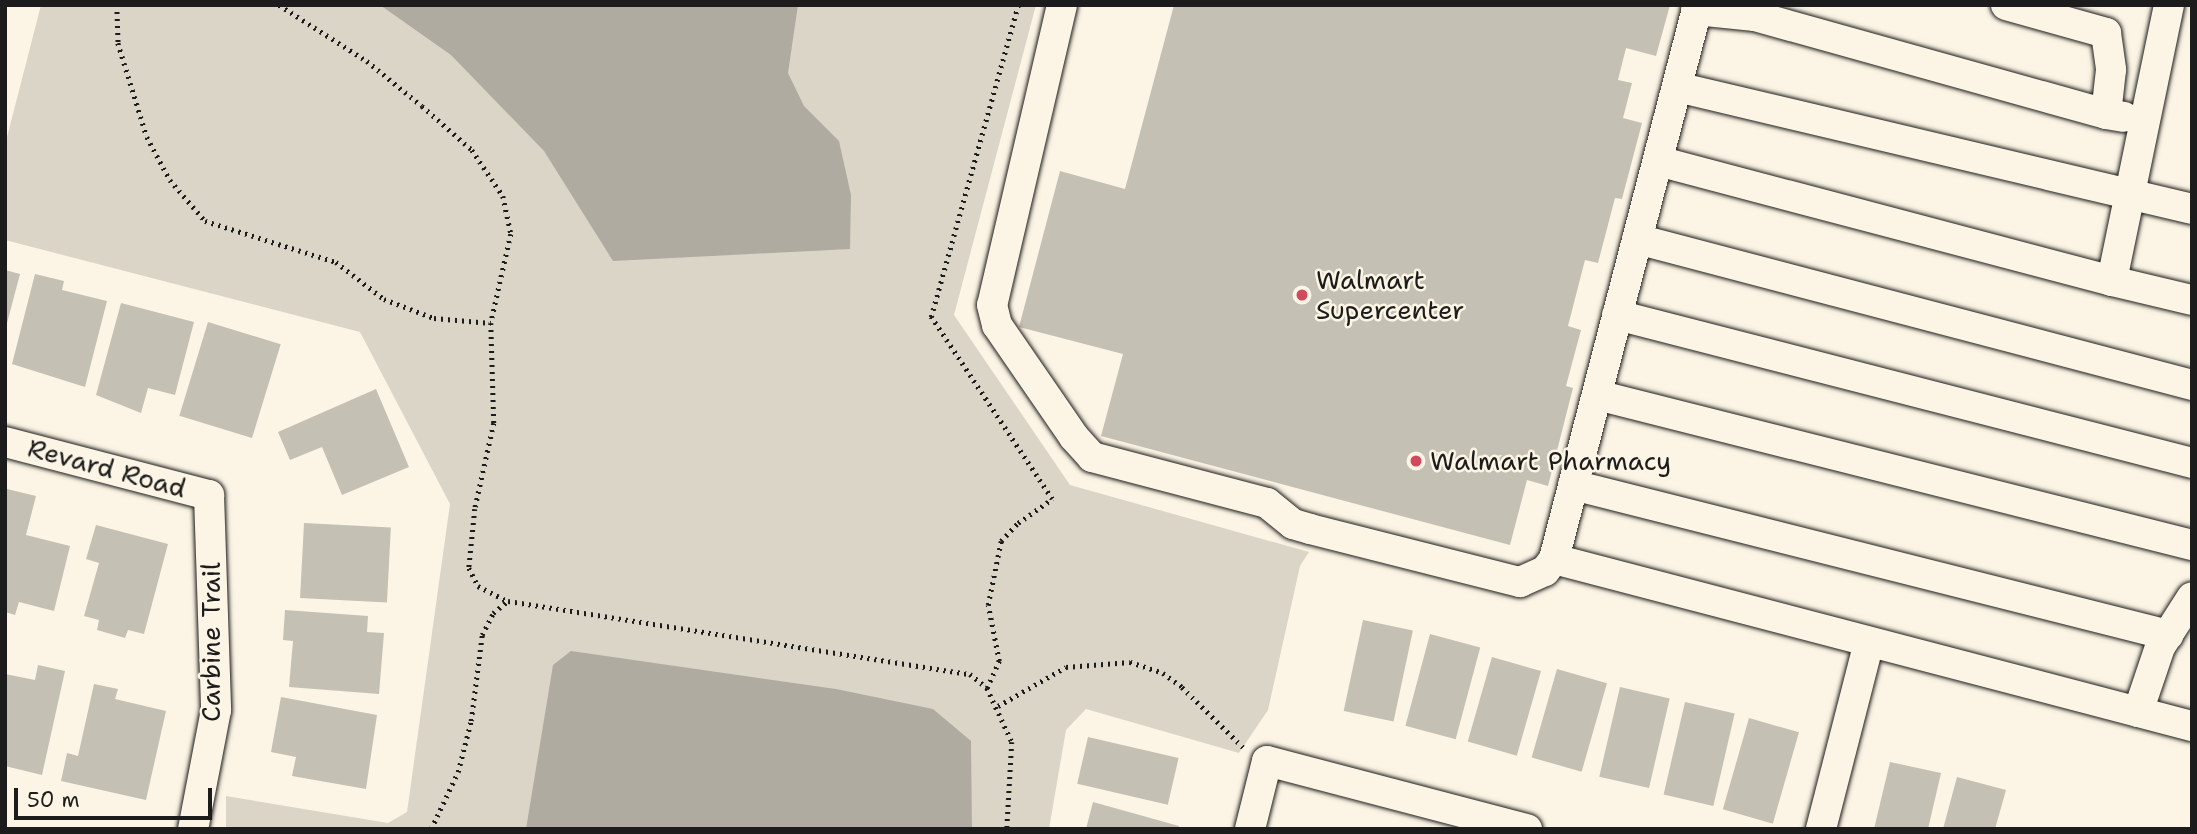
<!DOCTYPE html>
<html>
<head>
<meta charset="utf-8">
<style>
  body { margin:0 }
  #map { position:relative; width:2197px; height:834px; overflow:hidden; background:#fcf5e5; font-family:"Shantell Sans",sans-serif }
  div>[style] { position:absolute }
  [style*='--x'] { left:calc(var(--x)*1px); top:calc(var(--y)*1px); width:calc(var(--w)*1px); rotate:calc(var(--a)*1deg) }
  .green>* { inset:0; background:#dbd5c8 }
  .water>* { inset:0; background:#b0aba1 }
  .building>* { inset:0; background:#c4c0b3; transform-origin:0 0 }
  .path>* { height:4.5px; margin-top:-2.25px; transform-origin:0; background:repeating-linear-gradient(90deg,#1c1c1c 0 2px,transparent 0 7px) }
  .roads { filter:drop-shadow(0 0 2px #1c1c1c) drop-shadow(0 0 2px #1c1c1c) }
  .minor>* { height:30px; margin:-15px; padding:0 15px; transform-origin:15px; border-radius:15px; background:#fcf5e5 }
  .dots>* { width:19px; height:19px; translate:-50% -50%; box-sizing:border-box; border:4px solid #fcf5e5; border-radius:50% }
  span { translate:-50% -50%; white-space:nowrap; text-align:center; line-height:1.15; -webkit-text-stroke:5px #fcf5e5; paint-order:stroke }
  .poi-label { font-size:26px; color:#1c1c1c }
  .left { translate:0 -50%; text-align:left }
  .street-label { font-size:26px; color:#1c1c1c }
  .frame { position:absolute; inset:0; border:7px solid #1c1c1c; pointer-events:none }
  .scale { position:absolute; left:14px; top:788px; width:198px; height:32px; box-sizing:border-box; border:4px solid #1c1c1c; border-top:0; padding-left:9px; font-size:21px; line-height:24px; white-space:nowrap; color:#1c1c1c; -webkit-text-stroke:5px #fcf5e5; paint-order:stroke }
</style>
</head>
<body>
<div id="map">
  <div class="green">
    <div style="clip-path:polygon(41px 5px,1036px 5px,954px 315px,1070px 485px,1309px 552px,1300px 566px,1268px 710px,1239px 753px,1086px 709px,1066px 730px,1049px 829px,226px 829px,226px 796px,388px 823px,407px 812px,450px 504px,360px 332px,5px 240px,5px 145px)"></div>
  </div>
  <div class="water">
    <div style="clip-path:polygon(380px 5px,798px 5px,788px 73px,804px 106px,839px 141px,851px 195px,850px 249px,613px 261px,544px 151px,451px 55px)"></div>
    <div style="clip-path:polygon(571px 651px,836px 689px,933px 709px,971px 741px,972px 829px,526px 829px,553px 665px)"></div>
  </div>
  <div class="building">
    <div style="clip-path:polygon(1174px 5px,1670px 5px,1656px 56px,1626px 48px,1618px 80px,1632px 83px,1623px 118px,1642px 123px,1622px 199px,1615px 198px,1598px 263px,1585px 260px,1568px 326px,1581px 330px,1566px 386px,1573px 388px,1548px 486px,1527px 480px,1510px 545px,1101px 436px,1123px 354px,1019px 327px,1060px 171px,1125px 189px)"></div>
    <div style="clip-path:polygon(5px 270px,20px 274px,6px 327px,5px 327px)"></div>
    <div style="clip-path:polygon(35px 274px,64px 281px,62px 290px,107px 301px,85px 387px,12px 364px)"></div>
    <div style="clip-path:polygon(121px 303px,194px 322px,175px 395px,148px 388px,141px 413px,96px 395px)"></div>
    <div style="left:208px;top:322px;width:76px;height:98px;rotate:17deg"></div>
    <div style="clip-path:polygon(376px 389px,409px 467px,342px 495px,322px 447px,290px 460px,278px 432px)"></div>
    <div style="clip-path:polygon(7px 489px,36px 496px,26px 535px,70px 546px,54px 611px,19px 602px,15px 615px,5px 612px)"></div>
    <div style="left:304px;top:523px;width:87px;height:75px;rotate:3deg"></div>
    <div style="clip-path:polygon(96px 525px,168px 544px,144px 634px,128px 630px,125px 638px,97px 630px,99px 620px,84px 616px,99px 563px,86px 559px)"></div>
    <div style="clip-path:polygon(285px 610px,368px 616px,367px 632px,384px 633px,379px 694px,289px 687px,293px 641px,283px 640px)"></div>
    <div style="left:1363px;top:620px;width:51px;height:93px;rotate:12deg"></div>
    <div style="left:1430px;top:634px;width:52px;height:95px;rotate:15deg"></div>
    <div style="left:1492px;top:657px;width:51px;height:88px;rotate:16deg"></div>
    <div style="clip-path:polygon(38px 665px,65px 671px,42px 775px,5px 766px,5px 674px,35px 680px)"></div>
    <div style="left:1557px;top:669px;width:52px;height:92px;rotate:16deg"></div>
    <div style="clip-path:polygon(94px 684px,118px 689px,115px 699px,166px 711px,146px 800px,61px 781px,67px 753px,78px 756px)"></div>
    <div style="left:1620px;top:687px;width:51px;height:92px;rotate:13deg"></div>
    <div style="clip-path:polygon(281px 697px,377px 715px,366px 789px,292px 776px,296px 757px,271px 752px)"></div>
    <div style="left:1685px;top:702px;width:51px;height:95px;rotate:13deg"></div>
    <div style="left:1749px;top:718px;width:52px;height:95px;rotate:16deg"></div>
    <div style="left:1088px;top:737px;width:93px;height:48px;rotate:13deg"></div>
    <div style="clip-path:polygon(1890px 762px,1941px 773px,1928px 829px,1874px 829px)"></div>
    <div style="clip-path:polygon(1957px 777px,2006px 790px,1995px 829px,1943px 829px)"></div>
    <div style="clip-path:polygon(1093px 802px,1179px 826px,1178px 829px,1086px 829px)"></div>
  </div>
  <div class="path">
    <div style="--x:117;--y:5;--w:38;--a:88"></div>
    <div style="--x:118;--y:43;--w:98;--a:72.9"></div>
    <div style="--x:147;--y:137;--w:49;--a:61.9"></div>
    <div style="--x:170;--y:180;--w:54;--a:49.5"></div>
    <div style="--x:205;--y:221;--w:137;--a:17.4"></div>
    <div style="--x:336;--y:262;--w:61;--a:37.6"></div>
    <div style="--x:384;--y:299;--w:53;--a:20.8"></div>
    <div style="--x:434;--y:318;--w:57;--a:5"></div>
    <div style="--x:279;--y:5;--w:104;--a:32.5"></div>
    <div style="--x:367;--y:61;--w:71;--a:39.3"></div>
    <div style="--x:422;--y:106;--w:67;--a:41.3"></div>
    <div style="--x:472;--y:150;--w:55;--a:56"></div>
    <div style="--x:503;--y:196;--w:39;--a:78"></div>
    <div style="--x:511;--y:234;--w:91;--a:102.7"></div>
    <div style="--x:491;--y:323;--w:100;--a:88.3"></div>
    <div style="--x:494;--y:423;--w:88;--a:102.5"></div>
    <div style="--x:475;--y:509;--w:59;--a:95.8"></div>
    <div style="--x:469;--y:568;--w:20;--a:63"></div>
    <div style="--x:478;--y:586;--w:34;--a:27"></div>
    <div style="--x:987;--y:688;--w:30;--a:-66"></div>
    <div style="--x:999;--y:661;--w:57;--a:-101.1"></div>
    <div style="--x:988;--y:605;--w:65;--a:-78.5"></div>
    <div style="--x:1001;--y:541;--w:25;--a:-47"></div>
    <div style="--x:1018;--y:523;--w:42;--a:-35.2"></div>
    <div style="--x:1052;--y:499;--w:219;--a:-123.6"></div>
    <div style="--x:931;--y:317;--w:324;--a:-74.4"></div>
    <div style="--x:998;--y:706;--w:78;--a:-29.8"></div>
    <div style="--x:1066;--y:667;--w:64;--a:-4.5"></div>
    <div style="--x:1130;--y:662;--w:35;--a:18"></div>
    <div style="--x:1163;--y:673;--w:24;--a:36"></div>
    <div style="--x:1182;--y:687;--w:86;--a:44.5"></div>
    <div style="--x:431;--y:829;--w:63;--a:-64.7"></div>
    <div style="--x:458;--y:772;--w:53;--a:-75.7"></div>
    <div style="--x:471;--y:721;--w:87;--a:-82.7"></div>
    <div style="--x:482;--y:635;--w:25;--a:-63"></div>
    <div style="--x:493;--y:613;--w:19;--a:-39"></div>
    <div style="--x:508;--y:601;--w:468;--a:9"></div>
    <div style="--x:970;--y:674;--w:22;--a:39"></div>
    <div style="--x:987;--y:688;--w:60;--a:65.2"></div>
    <div style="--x:1012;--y:742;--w:87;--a:93.3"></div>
  </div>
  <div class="roads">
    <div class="minor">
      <div style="--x:1062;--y:5;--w:308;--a:103.1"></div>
      <div style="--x:992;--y:305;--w:21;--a:76"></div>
      <div style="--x:997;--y:325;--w:136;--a:55.5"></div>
      <div style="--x:1074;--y:437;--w:27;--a:48"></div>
      <div style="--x:1092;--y:457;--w:181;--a:14.7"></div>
      <div style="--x:1267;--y:503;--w:33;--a:39"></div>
      <div style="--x:1293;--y:524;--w:18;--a:16"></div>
      <div style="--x:1310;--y:529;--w:217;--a:14.2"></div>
      <div style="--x:1520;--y:582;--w:27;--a:-24"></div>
      <div style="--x:1545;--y:571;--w:15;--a:-53"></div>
      <div style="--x:1554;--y:559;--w:572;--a:-75.43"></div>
      <div style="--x:2006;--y:5;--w:104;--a:15.6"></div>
      <div style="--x:2106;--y:33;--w:37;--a:82"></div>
      <div style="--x:2111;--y:70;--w:44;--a:96.5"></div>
      <div style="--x:2106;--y:114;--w:18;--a:9"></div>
      <div style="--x:2169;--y:5;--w:282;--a:101.7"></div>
      <div style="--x:2112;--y:281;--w:82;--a:13.4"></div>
      <div style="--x:1696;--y:10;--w:59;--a:5.8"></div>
      <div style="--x:1755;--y:16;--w:12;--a:-70"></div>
      <div style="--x:1755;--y:16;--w:364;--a:15.6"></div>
      <div style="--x:1677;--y:87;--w:529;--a:13.33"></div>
      <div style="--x:1658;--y:161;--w:470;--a:14.8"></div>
      <div style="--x:1637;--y:239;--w:574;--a:14.74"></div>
      <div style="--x:1617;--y:315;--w:594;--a:14.43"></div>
      <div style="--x:1597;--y:395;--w:614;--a:14.15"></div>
      <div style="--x:5;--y:442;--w:211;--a:14.6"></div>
      <div style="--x:209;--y:495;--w:215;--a:88.1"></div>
      <div style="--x:216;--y:710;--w:121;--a:100.9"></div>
      <div style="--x:1573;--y:485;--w:614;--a:14.15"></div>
      <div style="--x:1554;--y:559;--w:659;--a:14.67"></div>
      <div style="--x:2138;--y:712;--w:69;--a:-71.3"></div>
      <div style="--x:2160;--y:647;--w:59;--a:-57.4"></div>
      <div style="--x:1250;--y:829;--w:70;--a:-76"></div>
      <div style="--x:1267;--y:761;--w:269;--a:14.7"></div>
      <div style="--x:1821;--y:829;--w:193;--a:-75.6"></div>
    </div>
  </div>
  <div class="dots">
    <div style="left:1302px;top:295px;background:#d1495b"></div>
    <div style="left:1416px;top:461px;background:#d1495b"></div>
  </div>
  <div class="poi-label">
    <span class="left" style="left:1316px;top:295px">Walmart<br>Supercenter</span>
    <span class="left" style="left:1430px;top:461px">Walmart Pharmacy</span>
  </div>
  <div class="street-label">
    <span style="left:107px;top:468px;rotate:15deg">Revard Road</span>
    <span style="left:211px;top:642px;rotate:-90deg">Carbine Trail</span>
  </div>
  <div class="frame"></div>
  <div class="scale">50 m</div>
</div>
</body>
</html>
